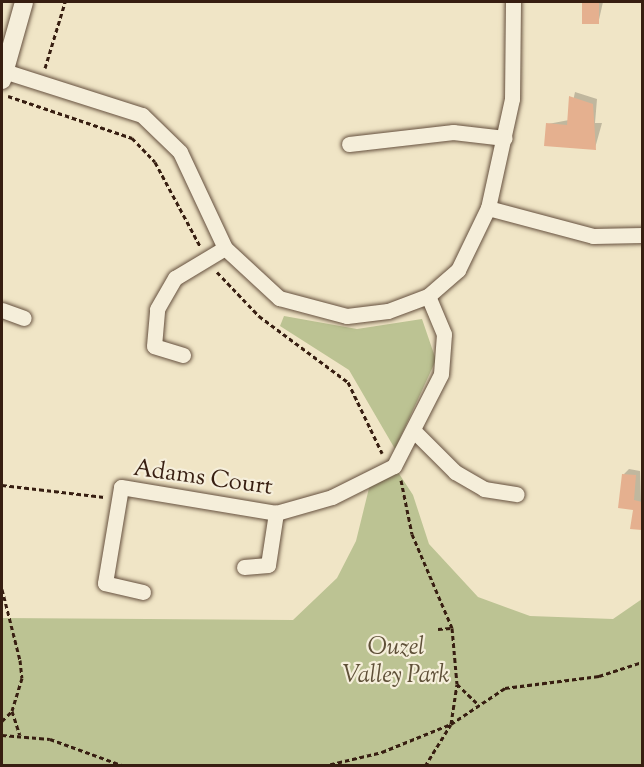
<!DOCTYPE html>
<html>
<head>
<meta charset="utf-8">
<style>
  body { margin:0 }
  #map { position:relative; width:644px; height:767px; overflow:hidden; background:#f0e5c6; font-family:"Sorts Mill Goudy",serif }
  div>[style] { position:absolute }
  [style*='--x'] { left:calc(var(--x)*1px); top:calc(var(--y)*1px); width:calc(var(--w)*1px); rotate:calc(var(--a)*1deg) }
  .green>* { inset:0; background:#bcc393 }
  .shadow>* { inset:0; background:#0003 }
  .building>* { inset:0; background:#e5b08f; transform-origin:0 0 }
  .path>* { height:3px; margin-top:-1.5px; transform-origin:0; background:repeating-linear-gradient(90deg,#371e11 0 4.5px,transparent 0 7.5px) }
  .roads { filter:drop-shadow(0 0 2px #65503e) drop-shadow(0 0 2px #65503e) }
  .minor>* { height:15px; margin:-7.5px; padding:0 7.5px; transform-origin:7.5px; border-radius:7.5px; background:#f5eeda }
  .tertiary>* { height:18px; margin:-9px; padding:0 9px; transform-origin:9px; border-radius:9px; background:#f5eeda }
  span { translate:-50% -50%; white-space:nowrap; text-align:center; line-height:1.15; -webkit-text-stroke:4.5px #f5eeda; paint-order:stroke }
  .street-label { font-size:24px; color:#371e11 }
  .park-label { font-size:24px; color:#5f5038; font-style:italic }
  .frame { position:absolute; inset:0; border:3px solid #371e11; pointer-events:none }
</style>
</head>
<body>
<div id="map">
  <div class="green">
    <div style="clip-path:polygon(284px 316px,357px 329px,422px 319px,436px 360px,395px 449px,349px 370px,280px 326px)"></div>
    <div style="clip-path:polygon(394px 466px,413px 495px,429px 544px,478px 597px,530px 616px,613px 619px,642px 599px,642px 765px,2px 765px,2px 618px,293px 620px,337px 578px,356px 541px,371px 480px)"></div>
  </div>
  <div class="shadow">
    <div style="clip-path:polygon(583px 2px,603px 2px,598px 24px,583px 23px)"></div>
    <div style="clip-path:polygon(575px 92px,597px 99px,595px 123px,602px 123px,595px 148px,548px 124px,569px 120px)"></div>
    <div style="clip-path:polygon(629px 469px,640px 471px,642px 529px,632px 528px,634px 508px,624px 474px)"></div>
  </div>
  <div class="building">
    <div style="left:582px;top:2px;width:17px;height:22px"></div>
    <div style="clip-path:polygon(569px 96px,593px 104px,596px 150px,544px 146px,546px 123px,567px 125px)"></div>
    <div style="clip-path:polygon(622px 474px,636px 475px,634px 500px,642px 502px,642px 530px,630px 529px,633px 510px,618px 508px)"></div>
  </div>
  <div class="path">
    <div style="--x:45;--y:68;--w:69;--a:-73.1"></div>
    <div style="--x:8;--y:96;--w:131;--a:18.7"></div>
    <div style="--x:132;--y:138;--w:33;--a:46"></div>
    <div style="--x:155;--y:162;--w:95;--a:61.8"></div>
    <div style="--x:217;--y:272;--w:61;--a:46.3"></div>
    <div style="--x:259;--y:316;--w:111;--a:36.6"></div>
    <div style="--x:348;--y:382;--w:79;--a:64.4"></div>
    <div style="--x:401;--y:480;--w:55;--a:78.5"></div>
    <div style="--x:412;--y:534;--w:102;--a:66.9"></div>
    <div style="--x:452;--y:628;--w:56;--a:84.9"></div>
    <div style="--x:457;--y:684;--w:28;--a:44"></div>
    <div style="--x:2;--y:485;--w:103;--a:6.7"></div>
    <div style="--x:2;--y:589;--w:73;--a:75.8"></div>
    <div style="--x:20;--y:660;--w:18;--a:84"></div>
    <div style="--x:22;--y:678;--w:34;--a:107"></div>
    <div style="--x:12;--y:711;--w:25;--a:72"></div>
    <div style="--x:438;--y:629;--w:13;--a:-4"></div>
    <div style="--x:2;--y:721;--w:14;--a:-45"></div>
    <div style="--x:2;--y:735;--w:48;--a:4.8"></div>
    <div style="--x:50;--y:739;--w:79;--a:20"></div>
    <div style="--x:323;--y:766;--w:61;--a:-13.3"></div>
    <div style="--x:382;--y:752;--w:74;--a:-22.1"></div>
    <div style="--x:451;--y:724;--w:40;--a:-81.5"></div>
    <div style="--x:425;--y:766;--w:49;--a:-58.2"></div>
    <div style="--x:451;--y:724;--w:65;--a:-33.7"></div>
    <div style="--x:505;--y:688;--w:95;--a:-7.3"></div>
    <div style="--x:599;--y:676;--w:45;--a:-18"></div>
  </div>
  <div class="roads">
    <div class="minor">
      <div style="--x:7;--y:72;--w:142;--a:17.7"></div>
      <div style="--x:142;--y:115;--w:53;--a:44.2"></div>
      <div style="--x:180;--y:152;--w:106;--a:64.9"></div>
      <div style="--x:225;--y:248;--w:74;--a:42.8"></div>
      <div style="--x:279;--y:298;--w:70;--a:14.8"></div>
      <div style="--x:347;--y:316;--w:41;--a:-7"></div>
      <div style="--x:388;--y:311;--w:43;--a:-20.6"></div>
      <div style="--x:428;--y:296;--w:40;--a:-41"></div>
      <div style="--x:458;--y:270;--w:69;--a:-64.2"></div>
      <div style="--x:488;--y:208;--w:112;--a:-77.6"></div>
      <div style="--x:512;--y:99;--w:97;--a:-89.4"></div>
      <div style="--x:349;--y:144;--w:105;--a:-6.6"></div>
      <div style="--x:453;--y:132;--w:52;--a:6.6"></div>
      <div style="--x:488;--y:208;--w:109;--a:14.9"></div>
      <div style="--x:593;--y:236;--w:49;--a:-1.2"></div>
      <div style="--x:2;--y:310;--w:23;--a:20"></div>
      <div style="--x:183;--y:355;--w:30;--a:-163"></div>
      <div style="--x:154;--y:346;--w:37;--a:-85"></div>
      <div style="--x:157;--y:309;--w:36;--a:-60"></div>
      <div style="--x:175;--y:278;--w:58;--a:-31"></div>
      <div style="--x:415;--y:432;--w:57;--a:45"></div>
      <div style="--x:455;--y:472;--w:34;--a:30"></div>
      <div style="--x:484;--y:489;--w:33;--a:9"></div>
      <div style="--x:244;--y:567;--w:24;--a:-5"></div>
      <div style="--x:268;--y:565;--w:53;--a:-81.3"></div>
      <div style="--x:143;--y:592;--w:39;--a:-167"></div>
      <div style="--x:105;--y:583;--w:97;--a:-80.5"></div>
      <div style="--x:121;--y:487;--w:157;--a:9.5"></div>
      <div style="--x:276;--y:513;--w:58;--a:-15.9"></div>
      <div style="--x:332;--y:497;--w:69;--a:-26.6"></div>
      <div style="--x:394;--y:466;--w:103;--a:-62.9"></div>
      <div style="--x:441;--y:374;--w:40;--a:-85.7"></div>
      <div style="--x:444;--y:334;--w:41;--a:-112.8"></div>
    </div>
    <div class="tertiary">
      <div style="--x:2;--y:80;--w:81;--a:-74.2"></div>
    </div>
  </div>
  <div class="street-label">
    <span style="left:203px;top:479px;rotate:8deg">Adams Court</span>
  </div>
  <div class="park-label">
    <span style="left:396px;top:663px">Ouzel<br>Valley Park</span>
  </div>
  <div class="frame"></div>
</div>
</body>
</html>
